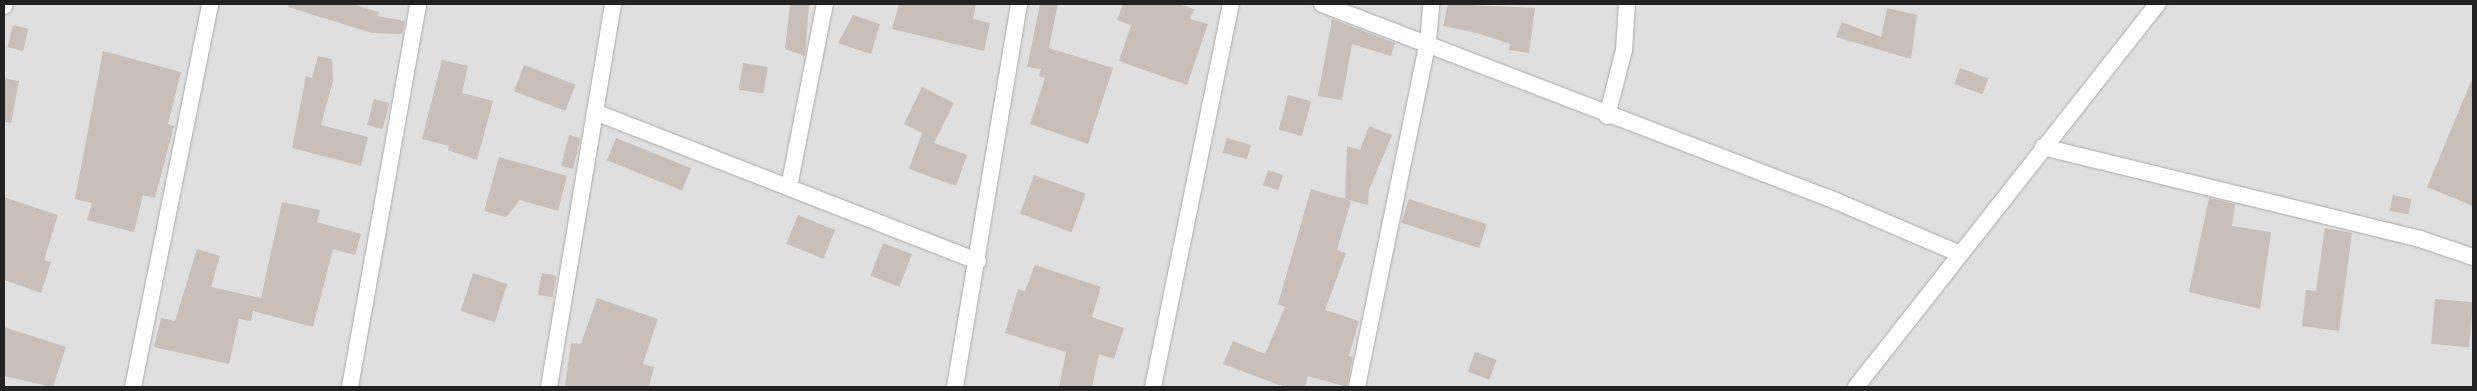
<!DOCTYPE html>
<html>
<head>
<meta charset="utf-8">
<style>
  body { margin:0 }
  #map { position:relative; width:2477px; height:391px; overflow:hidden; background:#f2efe9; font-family:"Roboto Condensed",sans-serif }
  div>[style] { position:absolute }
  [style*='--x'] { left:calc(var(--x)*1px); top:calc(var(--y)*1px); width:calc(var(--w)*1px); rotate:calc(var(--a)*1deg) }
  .residential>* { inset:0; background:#e0dfdf; transform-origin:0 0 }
  .building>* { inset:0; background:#c7bfb8; transform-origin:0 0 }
  .roads { filter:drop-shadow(0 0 1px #a9a9a9) drop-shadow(0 0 1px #a9a9a9) }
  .street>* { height:16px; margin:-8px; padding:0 8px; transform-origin:8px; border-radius:8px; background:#fff }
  span { translate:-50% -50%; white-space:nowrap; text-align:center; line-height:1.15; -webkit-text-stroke:4px #fff; paint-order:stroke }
  .frame { position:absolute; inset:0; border:5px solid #222; pointer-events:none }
</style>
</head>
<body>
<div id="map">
  <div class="residential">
    <div style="left:4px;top:4px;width:2469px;height:383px"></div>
  </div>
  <div class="building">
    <div style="clip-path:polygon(289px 4px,352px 4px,379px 12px,377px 16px,405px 21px,402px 34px,372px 33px,288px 7px)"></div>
    <div style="clip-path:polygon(790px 4px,809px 4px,805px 56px,785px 49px)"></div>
    <div style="clip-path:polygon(899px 4px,976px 4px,973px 19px,990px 23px,984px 51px,892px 29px)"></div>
    <div style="clip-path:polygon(1040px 4px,1058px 4px,1049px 48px,1113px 68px,1088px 144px,1030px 124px,1045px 78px,1039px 76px,1041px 69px,1027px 67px)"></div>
    <div style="clip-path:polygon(1123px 4px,1179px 4px,1194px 9px,1190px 19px,1208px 24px,1187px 85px,1119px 61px,1131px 25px,1117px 20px)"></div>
    <div style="clip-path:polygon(1448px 4px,1535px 8px,1529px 53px,1509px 50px,1510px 44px,1477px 33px,1443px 26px)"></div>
    <div style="clip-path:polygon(1887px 8px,1917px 15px,1911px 59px,1836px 37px,1842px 22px,1881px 37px)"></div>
    <div style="clip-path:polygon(853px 15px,880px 24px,871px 54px,838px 43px)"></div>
    <div style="clip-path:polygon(1332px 19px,1395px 43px,1391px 56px,1352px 44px,1342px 100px,1318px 96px)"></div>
    <div style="left:13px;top:25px;width:16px;height:23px;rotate:14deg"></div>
    <div style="clip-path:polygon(103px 51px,181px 72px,168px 124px,174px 126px,155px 198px,143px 195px,134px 232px,87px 220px,92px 203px,75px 199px)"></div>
    <div style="clip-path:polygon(318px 56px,332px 59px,333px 81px,321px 125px,368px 137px,361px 166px,292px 148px,306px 76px,312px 78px)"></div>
    <div style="clip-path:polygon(442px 60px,468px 66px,462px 93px,493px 101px,477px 160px,448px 150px,449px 146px,422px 139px)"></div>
    <div style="left:743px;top:63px;width:25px;height:27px;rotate:9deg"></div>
    <div style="left:524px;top:65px;width:55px;height:28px;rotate:21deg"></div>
    <div style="left:1960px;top:68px;width:30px;height:17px;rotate:20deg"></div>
    <div style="clip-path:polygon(2473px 77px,2473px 206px,2427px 187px)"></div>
    <div style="clip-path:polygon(4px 78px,19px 81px,11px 123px,4px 122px)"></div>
    <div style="clip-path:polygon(922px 87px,954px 103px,934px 143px,967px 155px,956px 186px,909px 169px,922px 133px,904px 124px)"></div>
    <div style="left:1288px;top:95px;width:24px;height:36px;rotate:15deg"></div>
    <div style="left:374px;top:99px;width:16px;height:27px;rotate:15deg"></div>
    <div style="clip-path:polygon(1369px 126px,1392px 135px,1369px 190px,1368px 205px,1345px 199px,1347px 146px,1360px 150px)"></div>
    <div style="left:569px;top:135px;width:12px;height:32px;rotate:14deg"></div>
    <div style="left:616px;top:138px;width:81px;height:24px;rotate:22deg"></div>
    <div style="left:1227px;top:138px;width:25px;height:15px;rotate:16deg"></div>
    <div style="clip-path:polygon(499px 157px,567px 176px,558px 211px,520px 200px,506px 217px,484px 211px)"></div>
    <div style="left:1268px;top:170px;width:16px;height:16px;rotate:18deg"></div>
    <div style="left:1034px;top:175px;width:55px;height:41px;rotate:20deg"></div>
    <div style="clip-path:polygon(1311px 189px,1351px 201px,1337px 250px,1346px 253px,1325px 310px,1359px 321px,1349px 356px,1353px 357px,1347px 387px,1308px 376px,1305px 387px,1285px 387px,1223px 364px,1233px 341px,1265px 354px,1285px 307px,1278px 304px)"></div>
    <div style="left:2393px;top:195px;width:19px;height:16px;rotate:12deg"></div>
    <div style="clip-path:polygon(4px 197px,58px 215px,44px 260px,51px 262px,41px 293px,4px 280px)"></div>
    <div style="clip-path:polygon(2209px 198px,2235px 204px,2232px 226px,2271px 232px,2260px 309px,2189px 292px)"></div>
    <div style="left:1409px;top:199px;width:82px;height:25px;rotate:18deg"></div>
    <div style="clip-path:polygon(282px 202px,320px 210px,317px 222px,361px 234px,355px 255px,333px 249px,313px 327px,253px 311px,251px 321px,239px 319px,229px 364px,154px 347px,161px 318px,175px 321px,197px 249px,220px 256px,211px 287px,261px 298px)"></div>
    <div style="left:798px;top:215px;width:40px;height:31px;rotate:22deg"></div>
    <div style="clip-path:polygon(2325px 228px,2352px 233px,2339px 331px,2302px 326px,2306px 290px,2316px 291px)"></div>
    <div style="left:883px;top:243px;width:31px;height:35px;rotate:21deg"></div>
    <div style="clip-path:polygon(1035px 265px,1101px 287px,1092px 317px,1124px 328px,1114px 359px,1099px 354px,1092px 387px,1059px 387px,1066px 352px,1005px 333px,1018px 289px,1025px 291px)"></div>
    <div style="left:473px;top:273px;width:36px;height:40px;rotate:18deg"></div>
    <div style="left:542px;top:273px;width:15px;height:22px;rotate:11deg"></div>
    <div style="clip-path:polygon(597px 298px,658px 319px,643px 364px,654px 367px,649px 387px,565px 387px,571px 343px,581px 344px)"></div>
    <div style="left:2435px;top:299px;width:38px;height:45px;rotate:5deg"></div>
    <div style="clip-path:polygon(4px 327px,66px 347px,53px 387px,4px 376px)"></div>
    <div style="left:1475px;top:352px;width:23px;height:21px;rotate:20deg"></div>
  </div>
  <div class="roads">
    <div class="street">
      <div style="--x:1322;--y:4;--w:550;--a:20.97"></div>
      <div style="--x:1836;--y:201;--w:133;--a:23.1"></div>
      <div style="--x:4;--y:6;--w:2;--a:-90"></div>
      <div style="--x:595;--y:112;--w:411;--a:21.3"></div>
      <div style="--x:1607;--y:116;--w:68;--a:-75.6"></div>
      <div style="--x:1624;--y:50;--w:46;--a:-86.3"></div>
      <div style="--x:2043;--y:147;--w:388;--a:13.7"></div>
      <div style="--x:2420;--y:239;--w:56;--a:18.8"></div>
      <div style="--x:789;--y:187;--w:187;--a:-78.9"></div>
      <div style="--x:133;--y:387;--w:391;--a:-78.6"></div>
      <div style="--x:350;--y:387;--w:389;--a:-79.9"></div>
      <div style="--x:549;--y:387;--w:388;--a:-80.5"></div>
      <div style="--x:955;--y:387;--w:388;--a:-80.5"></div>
      <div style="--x:1153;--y:387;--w:391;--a:-78.5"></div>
      <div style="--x:1357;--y:387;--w:352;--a:-78.4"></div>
      <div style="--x:1428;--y:42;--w:38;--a:-85"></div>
      <div style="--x:1856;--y:387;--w:487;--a:-51.8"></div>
    </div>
  </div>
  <div class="frame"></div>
</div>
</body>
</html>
